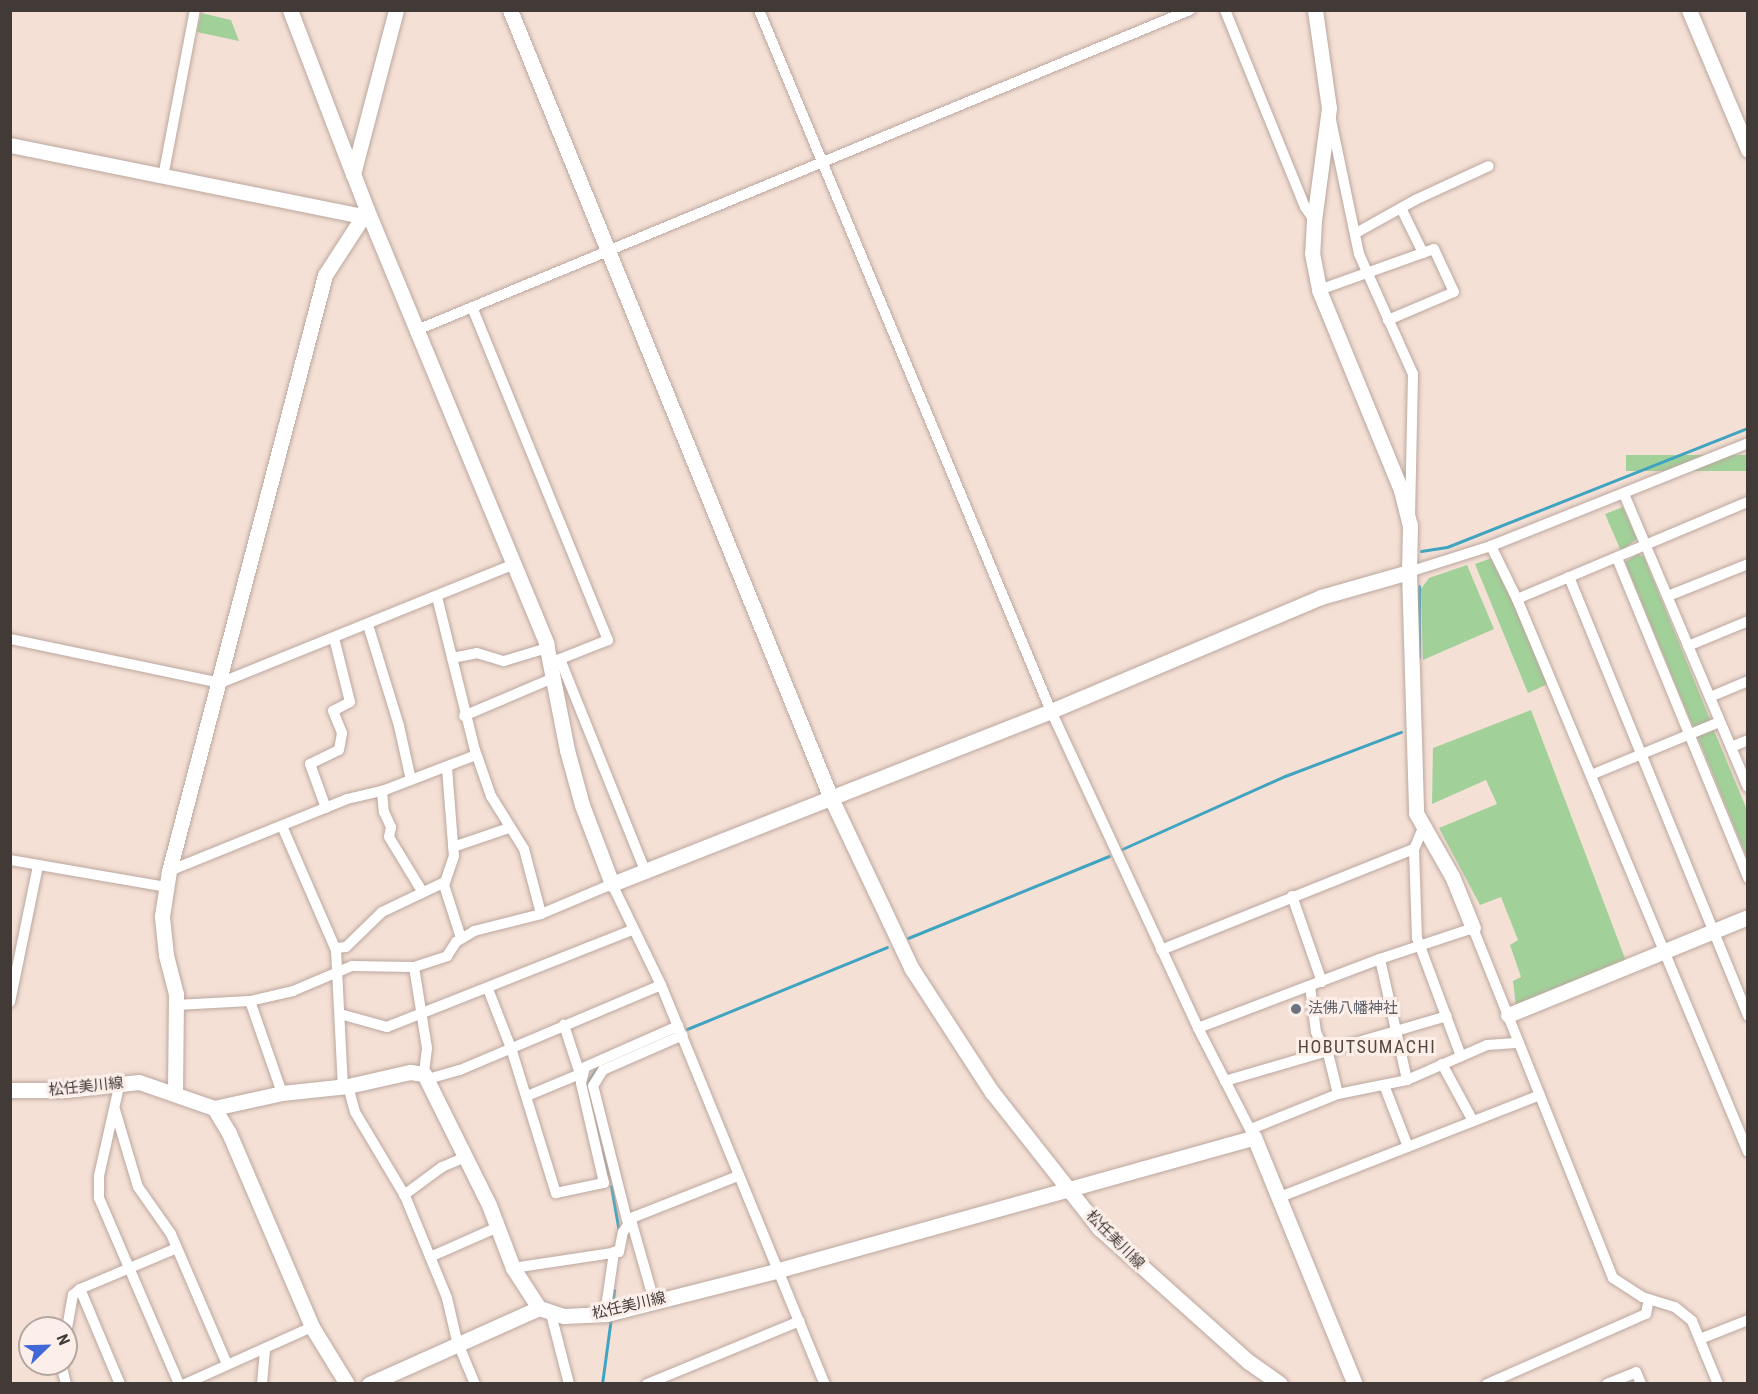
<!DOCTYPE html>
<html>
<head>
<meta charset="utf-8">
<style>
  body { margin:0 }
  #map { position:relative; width:1758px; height:1394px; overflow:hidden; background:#f5e0d6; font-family:"Roboto Condensed","Noto Sans JP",sans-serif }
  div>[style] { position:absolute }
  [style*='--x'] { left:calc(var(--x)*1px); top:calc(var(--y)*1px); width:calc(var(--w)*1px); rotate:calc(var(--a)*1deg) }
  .green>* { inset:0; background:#a1d199; transform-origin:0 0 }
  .stream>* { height:3px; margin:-1.5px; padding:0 1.5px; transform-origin:1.5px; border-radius:1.5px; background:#40a4c1 }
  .roads { filter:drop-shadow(0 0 2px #bba79e) drop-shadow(0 0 2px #bba79e) }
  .street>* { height:10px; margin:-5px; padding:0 5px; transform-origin:5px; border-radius:5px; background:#fff }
  .secondary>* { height:15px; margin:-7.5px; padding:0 7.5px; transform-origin:7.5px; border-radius:7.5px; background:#fff }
  .dots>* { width:16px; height:16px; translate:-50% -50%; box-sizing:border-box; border:3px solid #fcefe9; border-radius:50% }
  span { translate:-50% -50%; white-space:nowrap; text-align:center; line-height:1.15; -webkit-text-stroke:6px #fcefe9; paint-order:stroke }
  .worship-label { font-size:15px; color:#5b616d }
  .left { translate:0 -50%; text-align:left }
  .street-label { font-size:15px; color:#423a36 }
  .quarter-label { font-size:18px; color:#58473f; letter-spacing:1.5px }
  .frame { position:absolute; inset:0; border:12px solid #423a36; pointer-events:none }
  .north { position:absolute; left:18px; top:1316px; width:60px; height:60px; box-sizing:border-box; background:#fcefe9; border:2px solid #b2a7a1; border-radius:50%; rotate:67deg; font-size:16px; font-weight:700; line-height:24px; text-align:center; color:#423a36 }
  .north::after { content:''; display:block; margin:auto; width:21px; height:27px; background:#4267d9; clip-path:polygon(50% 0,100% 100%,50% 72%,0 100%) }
</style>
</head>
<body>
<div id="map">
  <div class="green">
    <div style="clip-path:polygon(201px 13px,231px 20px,239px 41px,197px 32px)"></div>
    <div style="left:1747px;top:455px;width:16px;height:121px;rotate:90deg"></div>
    <div style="clip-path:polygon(1623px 507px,1637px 539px,1621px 551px,1605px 514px)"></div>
    <div style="clip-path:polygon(1638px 554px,1644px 557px,1711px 722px,1694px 729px,1625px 562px)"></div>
    <div style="clip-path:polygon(1492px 558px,1550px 683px,1528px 693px,1475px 564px)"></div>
    <div style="clip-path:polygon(1467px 565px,1494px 629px,1423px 660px,1421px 589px,1429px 578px)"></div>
    <div style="clip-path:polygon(1531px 710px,1626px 961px,1516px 1006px,1513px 981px,1521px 977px,1510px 945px,1518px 940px,1501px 897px,1480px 905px,1439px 828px,1497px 804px,1486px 780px,1432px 804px,1433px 748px)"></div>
    <div style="clip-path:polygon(1713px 728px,1747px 810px,1747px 858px,1697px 735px)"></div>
  </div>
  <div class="stream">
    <div style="--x:1421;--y:551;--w:26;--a:-9"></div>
    <div style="--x:1447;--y:547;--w:324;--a:-21.6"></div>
    <div style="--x:1419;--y:657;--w:71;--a:-90"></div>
    <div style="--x:1120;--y:850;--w:181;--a:-24.2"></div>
    <div style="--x:1285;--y:776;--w:124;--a:-20.8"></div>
    <div style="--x:908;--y:938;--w:217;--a:-22.2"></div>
    <div style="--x:687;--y:1029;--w:216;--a:-22.3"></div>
    <div style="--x:588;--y:1092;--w:10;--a:-90"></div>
    <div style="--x:588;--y:1082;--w:19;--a:-58"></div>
    <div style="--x:602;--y:1151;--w:23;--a:77"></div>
    <div style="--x:611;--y:1186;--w:47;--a:80.1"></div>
    <div style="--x:612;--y:1307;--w:17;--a:-83"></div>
    <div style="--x:602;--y:1384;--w:68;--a:-82.3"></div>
  </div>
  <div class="roads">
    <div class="street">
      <div style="--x:759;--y:10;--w:759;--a:67.39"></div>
      <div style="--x:1051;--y:711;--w:349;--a:65.1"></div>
      <div style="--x:1198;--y:1028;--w:123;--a:62.8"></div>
      <div style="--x:1225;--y:10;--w:213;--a:67.9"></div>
      <div style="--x:1305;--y:207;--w:16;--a:55"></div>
      <div style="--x:1331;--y:120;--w:137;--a:78.2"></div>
      <div style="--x:1359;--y:254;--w:132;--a:65.8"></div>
      <div style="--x:1413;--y:374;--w:139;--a:91.2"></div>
      <div style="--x:163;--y:177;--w:170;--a:-79.2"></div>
      <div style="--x:1401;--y:208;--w:50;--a:63.9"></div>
      <div style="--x:1356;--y:233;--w:68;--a:-29.2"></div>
      <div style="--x:1415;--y:200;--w:81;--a:-24.7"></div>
      <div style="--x:1319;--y:290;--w:122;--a:-19.6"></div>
      <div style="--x:1434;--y:249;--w:47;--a:65.1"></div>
      <div style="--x:1454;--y:292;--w:72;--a:157"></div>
      <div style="--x:472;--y:307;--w:360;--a:67.8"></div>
      <div style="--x:608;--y:640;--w:62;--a:158.4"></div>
      <div style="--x:417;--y:330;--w:837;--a:-22.49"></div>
      <div style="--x:1624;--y:494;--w:318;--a:67.1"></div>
      <div style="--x:1491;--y:546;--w:59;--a:63.9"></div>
      <div style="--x:1517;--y:599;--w:599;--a:67.33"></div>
      <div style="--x:1617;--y:558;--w:346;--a:67.7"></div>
      <div style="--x:1409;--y:572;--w:86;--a:-17.6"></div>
      <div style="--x:1491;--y:546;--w:277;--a:-21.8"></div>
      <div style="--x:1569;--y:577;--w:474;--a:67.8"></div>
      <div style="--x:1668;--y:596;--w:86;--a:-21.8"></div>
      <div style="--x:437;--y:597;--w:158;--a:76.1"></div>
      <div style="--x:475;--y:750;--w:49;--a:70.8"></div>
      <div style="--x:491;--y:796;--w:62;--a:58.1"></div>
      <div style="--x:524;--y:849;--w:67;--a:75.3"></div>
      <div style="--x:1517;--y:599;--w:251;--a:-22.8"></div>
      <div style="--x:368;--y:625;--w:106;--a:72.9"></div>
      <div style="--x:399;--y:726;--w:55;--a:77.5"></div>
      <div style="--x:10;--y:639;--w:215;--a:11.8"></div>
      <div style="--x:220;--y:683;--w:317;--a:-22"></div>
      <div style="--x:1688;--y:646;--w:65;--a:-22.6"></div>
      <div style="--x:452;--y:658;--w:25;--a:-11"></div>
      <div style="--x:477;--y:653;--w:28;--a:17"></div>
      <div style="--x:504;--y:661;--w:45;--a:-16.8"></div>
      <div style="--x:560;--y:659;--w:227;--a:68.1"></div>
      <div style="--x:1710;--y:697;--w:41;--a:-22.8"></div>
      <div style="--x:464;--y:716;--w:97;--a:-23.1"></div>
      <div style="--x:1731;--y:747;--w:18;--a:-22"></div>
      <div style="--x:447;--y:768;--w:88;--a:85.5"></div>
      <div style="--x:454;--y:856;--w:31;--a:109"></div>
      <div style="--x:444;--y:885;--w:56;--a:72.2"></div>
      <div style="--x:1591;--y:775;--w:136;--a:-22.4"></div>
      <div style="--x:382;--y:791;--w:21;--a:85"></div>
      <div style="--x:384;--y:812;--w:17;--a:65"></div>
      <div style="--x:391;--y:827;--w:10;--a:101"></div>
      <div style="--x:389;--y:837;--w:63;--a:58.6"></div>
      <div style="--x:326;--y:808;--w:47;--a:-110"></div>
      <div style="--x:310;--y:764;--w:32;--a:-26"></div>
      <div style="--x:339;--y:750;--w:17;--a:-80"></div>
      <div style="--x:342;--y:733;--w:24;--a:-112"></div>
      <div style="--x:333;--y:711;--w:19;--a:-28"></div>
      <div style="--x:350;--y:702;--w:66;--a:-104"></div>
      <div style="--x:282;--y:826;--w:135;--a:66.5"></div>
      <div style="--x:336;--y:950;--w:136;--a:87.1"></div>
      <div style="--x:1423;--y:828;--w:23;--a:113"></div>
      <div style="--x:1414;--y:849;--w:89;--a:88.1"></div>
      <div style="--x:1417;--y:938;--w:126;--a:69.6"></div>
      <div style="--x:453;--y:847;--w:59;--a:-18.7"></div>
      <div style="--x:10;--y:860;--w:159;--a:9.8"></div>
      <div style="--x:169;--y:871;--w:192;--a:-22"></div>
      <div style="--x:347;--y:799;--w:39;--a:-13"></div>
      <div style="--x:385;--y:790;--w:97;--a:-21"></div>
      <div style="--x:1292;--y:896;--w:91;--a:70.8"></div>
      <div style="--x:336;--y:948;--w:10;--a:-6"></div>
      <div style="--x:346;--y:947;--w:50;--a:-44.2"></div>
      <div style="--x:382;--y:912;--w:70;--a:-25.5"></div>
      <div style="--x:1161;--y:950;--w:272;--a:-21.8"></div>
      <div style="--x:1380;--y:959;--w:124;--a:77.4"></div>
      <div style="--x:414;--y:967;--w:82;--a:80.9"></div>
      <div style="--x:427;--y:1048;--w:26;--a:97"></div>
      <div style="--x:1310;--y:986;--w:46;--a:82.6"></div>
      <div style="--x:1316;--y:1032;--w:20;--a:66"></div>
      <div style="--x:488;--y:989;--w:63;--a:68.7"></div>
      <div style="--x:511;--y:1048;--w:152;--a:72.8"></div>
      <div style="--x:556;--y:1193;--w:49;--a:-11.8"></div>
      <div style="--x:604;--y:1183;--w:103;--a:-103"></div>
      <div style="--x:581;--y:1083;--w:16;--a:-76"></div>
      <div style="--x:585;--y:1067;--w:102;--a:-23.8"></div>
      <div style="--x:250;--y:1001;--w:97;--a:70.8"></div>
      <div style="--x:10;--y:1002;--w:140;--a:-78.4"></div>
      <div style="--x:176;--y:1005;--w:74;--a:-3.1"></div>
      <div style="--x:250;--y:1001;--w:44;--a:-13.1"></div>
      <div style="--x:293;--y:991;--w:64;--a:-23"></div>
      <div style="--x:352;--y:966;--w:62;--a:0.9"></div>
      <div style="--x:414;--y:967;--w:35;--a:-18"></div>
      <div style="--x:447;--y:956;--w:17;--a:-57"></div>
      <div style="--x:456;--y:942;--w:21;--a:-31"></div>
      <div style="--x:474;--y:931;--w:69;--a:-14.2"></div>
      <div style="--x:541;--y:914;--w:77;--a:-22.9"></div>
      <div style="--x:612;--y:884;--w:112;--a:64.1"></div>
      <div style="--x:661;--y:985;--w:431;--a:67.7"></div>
      <div style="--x:340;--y:1014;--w:49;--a:15.5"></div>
      <div style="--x:387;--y:1027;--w:264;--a:-21.6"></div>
      <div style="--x:1198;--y:1028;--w:195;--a:-20.8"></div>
      <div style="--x:1380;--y:959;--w:98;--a:-18.4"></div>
      <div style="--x:1473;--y:928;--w:377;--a:68.2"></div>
      <div style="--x:1613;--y:1278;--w:35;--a:33"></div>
      <div style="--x:1642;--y:1297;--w:34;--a:17"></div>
      <div style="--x:1675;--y:1307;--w:22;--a:39"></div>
      <div style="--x:1692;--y:1321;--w:68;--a:67.6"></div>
      <div style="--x:1327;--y:1049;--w:46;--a:76.3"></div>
      <div style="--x:1442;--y:1064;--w:65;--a:61.5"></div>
      <div style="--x:428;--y:1079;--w:33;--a:-16"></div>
      <div style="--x:460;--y:1070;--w:218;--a:-22.9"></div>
      <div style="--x:1225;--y:1081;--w:231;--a:-16.3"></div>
      <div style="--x:120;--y:1082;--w:96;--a:102.6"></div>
      <div style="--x:99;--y:1176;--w:22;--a:90"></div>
      <div style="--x:99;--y:1198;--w:202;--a:66.7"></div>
      <div style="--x:1384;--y:1085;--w:66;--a:68.8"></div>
      <div style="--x:348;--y:1086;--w:27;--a:75"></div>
      <div style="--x:355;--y:1112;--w:98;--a:59.2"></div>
      <div style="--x:405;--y:1196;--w:110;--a:67.6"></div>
      <div style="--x:447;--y:1298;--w:44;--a:76.9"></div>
      <div style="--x:457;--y:1341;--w:47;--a:67.3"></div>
      <div style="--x:527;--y:1096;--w:57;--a:-22.5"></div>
      <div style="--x:580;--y:1074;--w:52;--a:-108.1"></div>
      <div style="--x:115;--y:1110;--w:80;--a:73.4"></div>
      <div style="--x:138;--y:1187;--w:57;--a:54.9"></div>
      <div style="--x:171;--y:1234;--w:142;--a:66.7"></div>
      <div style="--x:1251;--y:1129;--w:94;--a:-21.9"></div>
      <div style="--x:1338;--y:1094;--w:70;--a:-11.5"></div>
      <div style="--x:1407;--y:1080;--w:87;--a:-23.6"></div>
      <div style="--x:1487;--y:1045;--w:32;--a:-4"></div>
      <div style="--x:404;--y:1195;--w:47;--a:-36.4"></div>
      <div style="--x:442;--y:1167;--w:25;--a:-23"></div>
      <div style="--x:1280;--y:1197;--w:279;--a:-21.4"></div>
      <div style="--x:631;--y:1220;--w:84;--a:74.1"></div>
      <div style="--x:628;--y:1224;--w:142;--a:-104.2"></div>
      <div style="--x:593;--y:1086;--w:19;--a:-58"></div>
      <div style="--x:603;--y:1070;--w:87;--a:-23.6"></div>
      <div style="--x:430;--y:1257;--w:74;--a:-23.8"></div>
      <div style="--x:513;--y:1268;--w:107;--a:-8.6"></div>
      <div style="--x:619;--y:1252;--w:20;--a:-79"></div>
      <div style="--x:623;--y:1232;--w:19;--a:-54"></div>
      <div style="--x:634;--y:1217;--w:112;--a:-21.5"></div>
      <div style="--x:80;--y:1289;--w:103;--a:67.2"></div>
      <div style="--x:551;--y:1314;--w:72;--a:75.6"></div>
      <div style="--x:605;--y:1314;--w:63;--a:-81.7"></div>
      <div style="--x:66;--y:1334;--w:40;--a:-80"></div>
      <div style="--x:73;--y:1295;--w:9;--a:-41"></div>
      <div style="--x:80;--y:1289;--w:105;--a:-22.9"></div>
      <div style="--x:1700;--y:1339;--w:52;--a:-21.6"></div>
      <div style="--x:61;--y:1364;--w:21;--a:76"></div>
      <div style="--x:185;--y:1384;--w:139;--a:-24.2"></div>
      <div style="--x:262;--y:1384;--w:35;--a:-85"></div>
      <div style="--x:647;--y:1384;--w:165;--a:-22.4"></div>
      <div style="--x:1487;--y:1384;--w:174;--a:-23.8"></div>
      <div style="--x:1646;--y:1314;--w:15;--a:-79"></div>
      <div style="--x:1607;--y:1384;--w:31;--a:-22"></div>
      <div style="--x:1636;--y:1372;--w:13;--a:67"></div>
    </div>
    <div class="secondary">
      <div style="--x:290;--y:10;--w:176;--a:69"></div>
      <div style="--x:510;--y:10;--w:851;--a:67.84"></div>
      <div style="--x:831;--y:798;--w:189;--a:64.7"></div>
      <div style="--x:912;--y:969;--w:147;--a:57"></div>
      <div style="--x:992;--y:1092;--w:174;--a:51.8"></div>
      <div style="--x:1100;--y:1229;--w:200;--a:41.8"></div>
      <div style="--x:1249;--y:1362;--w:38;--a:35"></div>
      <div style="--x:1315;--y:10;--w:99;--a:81.9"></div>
      <div style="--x:1329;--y:108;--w:113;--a:97.6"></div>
      <div style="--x:1314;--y:220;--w:33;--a:93"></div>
      <div style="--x:1312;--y:253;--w:38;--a:79"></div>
      <div style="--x:1319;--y:290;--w:216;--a:67.7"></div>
      <div style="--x:1401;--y:490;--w:36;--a:76"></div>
      <div style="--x:1410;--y:525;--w:47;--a:91.2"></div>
      <div style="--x:1689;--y:10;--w:152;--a:67.1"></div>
      <div style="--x:10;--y:145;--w:360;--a:11.4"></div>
      <div style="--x:367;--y:210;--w:469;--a:67.5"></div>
      <div style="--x:546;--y:643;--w:109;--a:78.9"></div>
      <div style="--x:567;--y:750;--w:57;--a:74.7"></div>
      <div style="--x:582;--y:805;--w:85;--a:69.2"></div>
      <div style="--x:612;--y:884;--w:472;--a:-21.5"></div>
      <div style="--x:1051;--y:711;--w:293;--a:-22.9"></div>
      <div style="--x:1321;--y:597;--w:91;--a:-15.9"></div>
      <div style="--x:1409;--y:572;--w:241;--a:88.3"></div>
      <div style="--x:1416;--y:813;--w:73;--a:60.3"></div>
      <div style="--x:1452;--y:876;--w:56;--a:68"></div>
      <div style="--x:1508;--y:1015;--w:259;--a:-22.2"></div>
      <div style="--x:10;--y:1090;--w:56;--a:0"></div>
      <div style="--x:66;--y:1090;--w:73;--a:-6.3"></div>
      <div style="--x:139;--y:1082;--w:79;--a:19.1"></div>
      <div style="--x:214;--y:1108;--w:70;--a:-12.4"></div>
      <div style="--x:282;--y:1093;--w:66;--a:-6.1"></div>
      <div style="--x:348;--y:1086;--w:64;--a:-12.7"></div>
      <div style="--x:410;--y:1072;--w:14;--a:8"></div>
      <div style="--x:424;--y:1074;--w:146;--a:63.6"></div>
      <div style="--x:489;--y:1205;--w:67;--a:69.1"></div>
      <div style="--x:513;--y:1268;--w:48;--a:57"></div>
      <div style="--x:539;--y:1308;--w:26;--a:18"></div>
      <div style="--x:564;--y:1316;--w:43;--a:-2.7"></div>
      <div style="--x:607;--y:1314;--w:178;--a:-14.3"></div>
      <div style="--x:779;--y:1270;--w:493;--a:-15.6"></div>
      <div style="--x:1254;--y:1137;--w:267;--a:67.8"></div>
      <div style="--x:175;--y:1092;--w:98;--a:-89.4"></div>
      <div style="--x:176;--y:994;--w:40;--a:-104.4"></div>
      <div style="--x:166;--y:955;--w:39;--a:-96"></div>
      <div style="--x:162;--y:916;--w:46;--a:-81.2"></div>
      <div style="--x:169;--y:871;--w:616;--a:-75.33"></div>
      <div style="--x:325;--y:275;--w:77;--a:-57.1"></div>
      <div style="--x:367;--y:210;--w:39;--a:-111"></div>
      <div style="--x:353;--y:174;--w:170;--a:-75.3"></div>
      <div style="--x:214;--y:1108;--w:29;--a:59"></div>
      <div style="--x:229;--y:1133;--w:211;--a:66.8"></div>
      <div style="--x:312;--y:1327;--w:67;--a:58.4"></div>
      <div style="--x:369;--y:1384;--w:186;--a:-24.1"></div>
    </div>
  </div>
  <div class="dots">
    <div style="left:1296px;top:1009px;background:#6b7280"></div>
  </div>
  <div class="worship-label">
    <span class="left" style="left:1308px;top:1009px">法佛八幡神社</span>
  </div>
  <div class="street-label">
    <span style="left:86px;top:1087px;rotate:-6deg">松任美川線</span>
    <span style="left:1115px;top:1240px;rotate:45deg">松任美川線</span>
    <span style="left:629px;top:1306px;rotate:-13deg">松任美川線</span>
  </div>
  <div class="quarter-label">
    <span style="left:1367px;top:1047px">HOBUTSUMACHI</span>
  </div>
  <div class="frame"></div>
  <div class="north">N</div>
</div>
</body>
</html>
